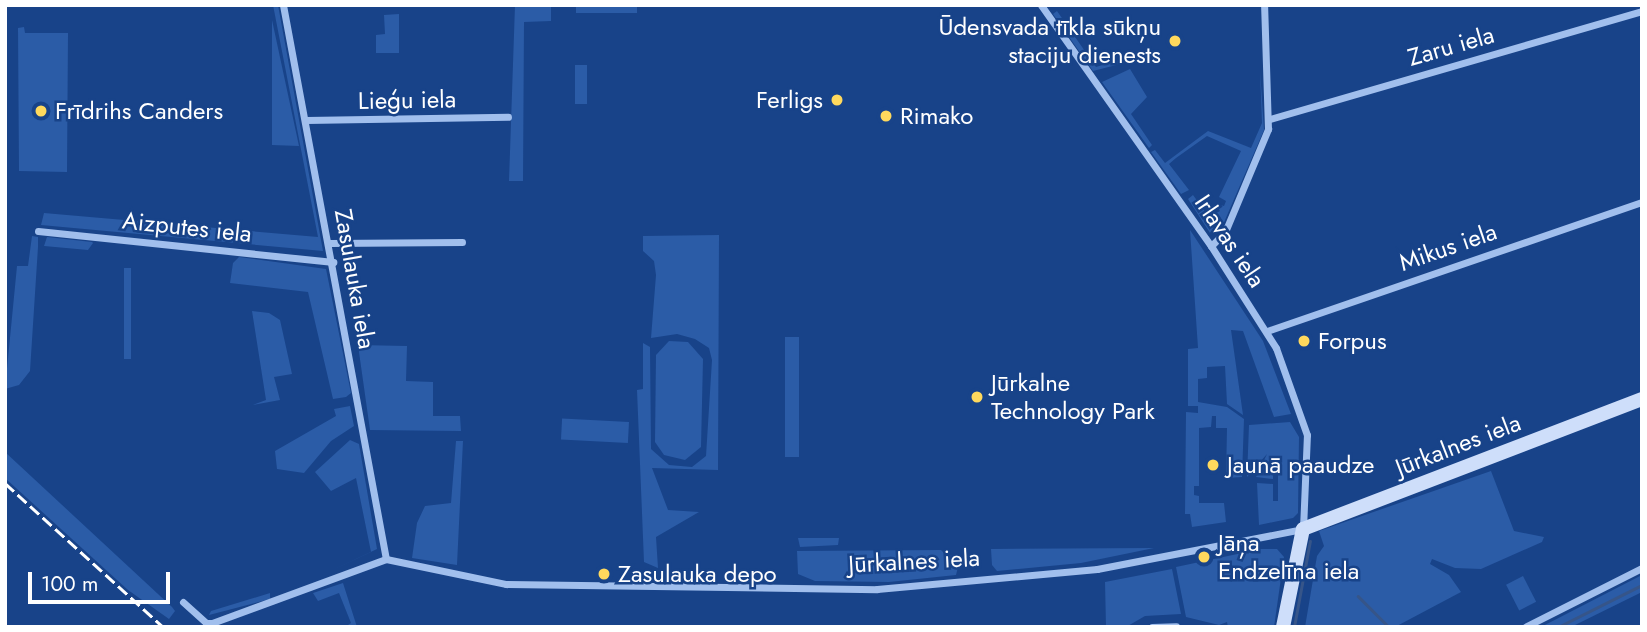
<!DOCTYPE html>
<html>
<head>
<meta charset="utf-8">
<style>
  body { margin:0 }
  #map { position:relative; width:1647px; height:632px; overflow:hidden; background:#184389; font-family:Jost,sans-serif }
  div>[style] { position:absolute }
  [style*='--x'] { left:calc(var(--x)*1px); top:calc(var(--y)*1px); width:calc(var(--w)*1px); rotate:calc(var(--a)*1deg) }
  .green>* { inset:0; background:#2b5ca7; transform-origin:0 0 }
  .stream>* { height:2.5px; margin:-1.25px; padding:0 1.25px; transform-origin:1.25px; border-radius:1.25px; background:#365589 }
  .street>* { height:7px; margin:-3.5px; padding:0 3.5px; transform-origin:3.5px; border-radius:3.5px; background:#a1bfed }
  .secondary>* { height:14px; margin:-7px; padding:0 7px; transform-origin:7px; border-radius:7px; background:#cedefa }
  .rail>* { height:2.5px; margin-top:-1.25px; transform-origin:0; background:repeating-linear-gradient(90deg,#fff 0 12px,transparent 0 17px) }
  .dots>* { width:19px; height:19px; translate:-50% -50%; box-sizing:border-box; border:4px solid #184389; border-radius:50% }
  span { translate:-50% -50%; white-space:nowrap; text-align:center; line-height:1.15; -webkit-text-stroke:5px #184389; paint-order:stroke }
  .poi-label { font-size:24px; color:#fff }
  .right { translate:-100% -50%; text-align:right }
  .left { translate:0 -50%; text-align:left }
  .street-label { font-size:24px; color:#fff }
  .frame { position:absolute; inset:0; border:7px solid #fff; pointer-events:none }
  .scale { position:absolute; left:28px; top:572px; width:142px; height:32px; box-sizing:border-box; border:4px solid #fff; border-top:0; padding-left:9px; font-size:21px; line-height:24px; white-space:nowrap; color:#fff; -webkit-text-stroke:5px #184389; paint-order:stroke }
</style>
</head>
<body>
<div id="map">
  <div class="green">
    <div style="clip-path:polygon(273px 5px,278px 5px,323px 251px,41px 225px,44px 213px,318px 237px)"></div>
    <div style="clip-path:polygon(515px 5px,551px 5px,551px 21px,524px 22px,523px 181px,509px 181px)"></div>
    <div style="left:576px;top:5px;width:61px;height:8px"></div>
    <div style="clip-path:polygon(1057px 11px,1096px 67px,1126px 58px,1128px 62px,1093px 71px,1053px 14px)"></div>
    <div style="clip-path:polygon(399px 14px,399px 53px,376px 53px,376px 35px,385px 34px,384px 15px)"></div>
    <div style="clip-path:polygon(272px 20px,299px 146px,272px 145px)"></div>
    <div style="clip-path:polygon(24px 27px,25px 33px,68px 33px,67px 172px,19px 171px,18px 28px)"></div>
    <div style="left:575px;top:65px;width:12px;height:39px"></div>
    <div style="clip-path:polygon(1130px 69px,1147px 97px,1131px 114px,1152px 145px,1149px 148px,1102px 82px)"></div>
    <div style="clip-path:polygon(1260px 70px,1264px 130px,1222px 227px,1210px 233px,1188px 199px,1193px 195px,1209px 217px,1220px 211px,1216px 204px,1224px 206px,1226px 201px,1219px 197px,1241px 151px,1207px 136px,1176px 158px,1169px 164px,1189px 190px,1181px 194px,1151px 152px,1155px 150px,1165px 163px,1208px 131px,1251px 148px,1262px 123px)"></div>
    <div style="clip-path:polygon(1190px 230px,1263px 341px,1291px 414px,1274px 417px,1243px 331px,1231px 330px,1243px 415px,1227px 404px,1225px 366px,1207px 367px,1207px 378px,1198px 379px,1198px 402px,1227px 407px,1244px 419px,1242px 477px,1226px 478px,1227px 428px,1216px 428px,1216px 416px,1212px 416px,1211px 427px,1199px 428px,1199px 486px,1194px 486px,1194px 495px,1199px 496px,1199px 503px,1224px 503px,1226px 522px,1192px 527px,1190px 514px,1185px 514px,1186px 412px,1198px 413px,1198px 406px,1188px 406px,1188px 349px,1198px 348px)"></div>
    <div style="clip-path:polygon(719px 235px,718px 470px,652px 468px,668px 510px,699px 512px,656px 537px,658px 568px,644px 562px,637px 390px,643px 389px,643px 343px,650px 347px,651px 449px,669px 465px,692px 467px,706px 456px,712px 360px,709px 348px,695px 339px,677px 334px,651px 338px,656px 275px,654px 261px,643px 251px,643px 236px)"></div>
    <div style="clip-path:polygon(32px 236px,38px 237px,38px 247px,30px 371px,19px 385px,5px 389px,17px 266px,28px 266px)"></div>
    <div style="clip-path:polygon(47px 237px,92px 242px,93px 243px,88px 250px,44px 246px)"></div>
    <div style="clip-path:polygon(239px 257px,326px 269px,351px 393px,346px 397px,333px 399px,308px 292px,230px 283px,233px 263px)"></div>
    <div style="left:124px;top:268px;width:7px;height:91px"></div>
    <div style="clip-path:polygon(252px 311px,269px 313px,280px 320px,292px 374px,274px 377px,280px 400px,253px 405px,266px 400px)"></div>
    <div style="left:785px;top:337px;width:14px;height:120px"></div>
    <div style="clip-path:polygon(669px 341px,688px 342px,703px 359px,701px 447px,685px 460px,664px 455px,655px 442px,656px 355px)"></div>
    <div style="clip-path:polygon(358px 345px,407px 346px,406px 381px,433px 382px,433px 416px,460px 416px,461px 431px,370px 430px)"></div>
    <div style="clip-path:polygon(350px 406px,354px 426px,331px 441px,304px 473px,277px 469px,275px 451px,336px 416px,334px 409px)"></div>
    <div style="left:629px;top:422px;width:21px;height:67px;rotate:93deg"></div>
    <div style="clip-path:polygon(1290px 422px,1299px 437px,1298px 513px,1293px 518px,1259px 525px,1257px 483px,1273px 484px,1273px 501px,1278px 501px,1278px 458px,1273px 458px,1273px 479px,1256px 477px,1267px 454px,1247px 477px,1249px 425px)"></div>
    <div style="clip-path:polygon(350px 440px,359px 444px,377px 549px,324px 574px,371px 552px,356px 478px,331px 491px,315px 472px)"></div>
    <div style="clip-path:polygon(456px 441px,463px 441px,457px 565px,412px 558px,417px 523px,425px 506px,451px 503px)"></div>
    <div style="clip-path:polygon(5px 452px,172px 607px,175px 611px,169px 619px,128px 590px,5px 478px)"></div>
    <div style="clip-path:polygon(1491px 471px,1514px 531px,1544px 537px,1542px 542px,1481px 569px,1455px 568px,1432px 559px,1430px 564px,1449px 575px,1461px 592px,1395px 627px,1305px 627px,1317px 556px,1324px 546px,1319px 531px)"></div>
    <div style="clip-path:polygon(798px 538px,839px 538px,838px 545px,800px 547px)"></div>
    <div style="clip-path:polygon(1154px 548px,1081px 563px,997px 571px,992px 565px,991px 549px)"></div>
    <div style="clip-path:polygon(1261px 549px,1277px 549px,1284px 557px,1274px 627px,1228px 627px,1227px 622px,1219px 625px,1186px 617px,1176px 567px)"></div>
    <div style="clip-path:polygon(941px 550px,947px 556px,961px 555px,956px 575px,889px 582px,815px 581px,798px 574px,797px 551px)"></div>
    <div style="clip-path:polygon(1172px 569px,1181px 614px,1145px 616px,1126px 627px,1106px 627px,1105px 582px)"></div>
    <div style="clip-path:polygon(1642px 575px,1642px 592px,1571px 627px,1541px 627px)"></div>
    <div style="left:1523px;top:576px;width:29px;height:19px;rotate:63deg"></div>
    <div style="clip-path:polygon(343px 583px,357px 627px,345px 627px,351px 623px,339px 593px,318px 601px,313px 593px)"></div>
    <div style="clip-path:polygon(270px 593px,270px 599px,209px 615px,211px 611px)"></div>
  </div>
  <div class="stream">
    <div style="--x:1358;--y:596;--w:42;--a:45"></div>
    <div style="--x:1294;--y:627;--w:87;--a:-79.5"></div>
    <div style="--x:1558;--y:627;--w:94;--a:-26.6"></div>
  </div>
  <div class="street">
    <div style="--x:283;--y:5;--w:563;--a:79.47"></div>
    <div style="--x:1270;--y:119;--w:387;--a:-16.2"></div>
    <div style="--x:306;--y:120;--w:202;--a:-0.9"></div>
    <div style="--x:38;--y:231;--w:297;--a:6"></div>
    <div style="--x:330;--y:243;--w:132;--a:-0.4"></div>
    <div style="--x:1211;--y:246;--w:20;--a:-45"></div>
    <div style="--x:1225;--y:232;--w:112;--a:-67.3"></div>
    <div style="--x:1268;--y:129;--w:124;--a:-91.8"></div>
    <div style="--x:1267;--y:331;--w:397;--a:-19"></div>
    <div style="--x:183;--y:602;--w:31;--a:42"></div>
    <div style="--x:206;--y:623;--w:6;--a:0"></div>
    <div style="--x:212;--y:623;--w:185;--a:-20.2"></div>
    <div style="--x:386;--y:559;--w:123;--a:11.8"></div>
    <div style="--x:506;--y:584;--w:371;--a:0.8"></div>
    <div style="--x:877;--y:589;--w:221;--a:-5.2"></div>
    <div style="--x:1097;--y:569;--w:210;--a:-11"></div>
    <div style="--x:1303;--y:529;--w:94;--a:-87.6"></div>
    <div style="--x:1307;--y:435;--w:92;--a:-109.6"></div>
    <div style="--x:1276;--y:348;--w:121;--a:-122.5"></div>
    <div style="--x:1211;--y:246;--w:295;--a:-125.2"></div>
    <div style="--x:1152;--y:627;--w:24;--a:-2"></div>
    <div style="--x:1525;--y:627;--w:131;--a:-26.8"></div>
  </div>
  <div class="secondary">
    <div style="--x:1283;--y:627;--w:100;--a:-78.5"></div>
    <div style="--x:1303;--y:529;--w:363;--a:-21"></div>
  </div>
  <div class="rail">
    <div style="--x:5;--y:483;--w:214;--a:42.3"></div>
    <div style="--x:875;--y:625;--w:2;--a:90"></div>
  </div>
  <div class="dots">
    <div style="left:1175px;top:41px;background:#ffd95d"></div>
    <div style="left:837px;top:100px;background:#ffd95d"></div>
    <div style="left:41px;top:111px;background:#ffd95d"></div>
    <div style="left:886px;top:116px;background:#ffd95d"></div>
    <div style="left:1304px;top:341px;background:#ffd95d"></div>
    <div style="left:977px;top:397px;background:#ffd95d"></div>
    <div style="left:1213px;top:465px;background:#ffd95d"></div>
    <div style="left:1204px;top:557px;background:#ffd95d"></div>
    <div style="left:604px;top:574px;background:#ffd95d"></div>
  </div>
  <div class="poi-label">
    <span class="right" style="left:1161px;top:41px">Ūdensvada tīkla sūkņu<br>staciju dienests</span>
    <span class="right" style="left:823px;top:100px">Ferligs</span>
    <span class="left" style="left:55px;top:111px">Frīdrihs Canders</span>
    <span class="left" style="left:900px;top:116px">Rimako</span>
    <span class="left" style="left:1318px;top:341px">Forpus</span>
    <span class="left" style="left:991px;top:397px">Jūrkalne<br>Technology Park</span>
    <span class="left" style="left:1227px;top:465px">Jaunā paaudze</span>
    <span class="left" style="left:1218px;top:557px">Jāņa<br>Endzelīna iela</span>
    <span class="left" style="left:618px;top:574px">Zasulauka depo</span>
  </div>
  <div class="street-label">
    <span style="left:1451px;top:46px;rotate:-16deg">Zaru iela</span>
    <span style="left:407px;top:100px;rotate:-1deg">Lieģu iela</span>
    <span style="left:187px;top:227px;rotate:6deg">Aizputes iela</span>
    <span style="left:1230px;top:241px;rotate:56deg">Irlavas iela</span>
    <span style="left:1448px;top:247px;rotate:-19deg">Mikus iela</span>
    <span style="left:355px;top:279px;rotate:80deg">Zasulauka iela</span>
    <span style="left:1458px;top:445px;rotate:-21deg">Jūrkalnes iela</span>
    <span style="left:914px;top:561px;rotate:-3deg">Jūrkalnes iela</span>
  </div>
  <div class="frame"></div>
  <div class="scale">100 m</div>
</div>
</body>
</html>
